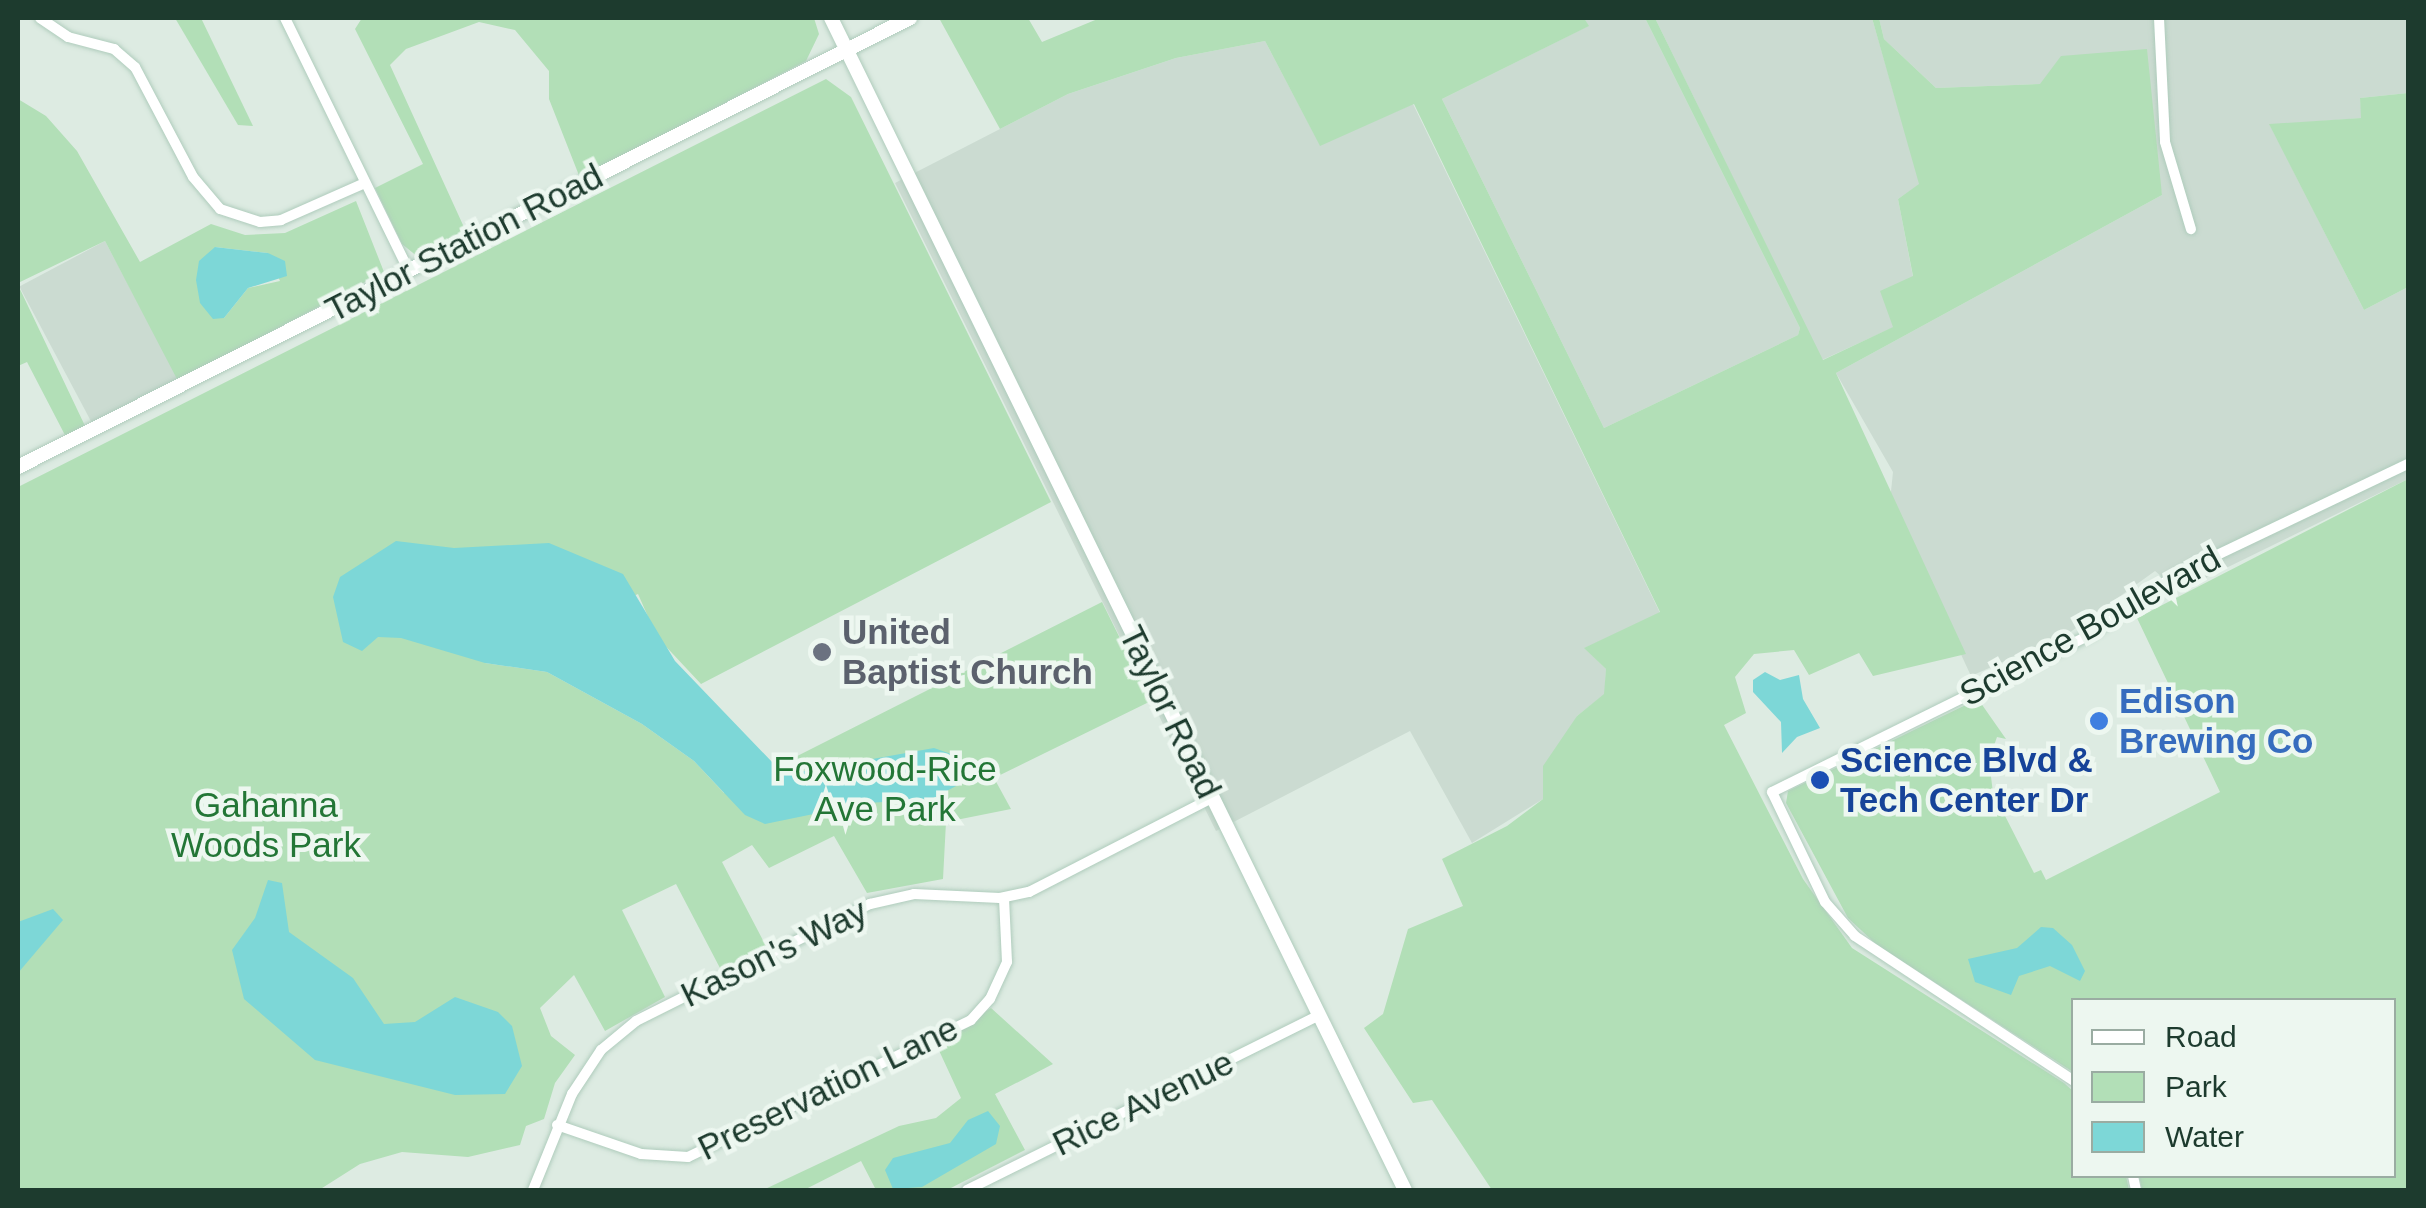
<!DOCTYPE html>
<html>
<head>
<meta charset="utf-8">
<style>
  body { margin:0 }
  #map { position:relative; width:2426px; height:1208px; overflow:hidden; background:#ddebe2; font-family:Helvetica,sans-serif }
  div>[style] { position:absolute }
  [style*='--x'] { left:calc(var(--x)*1px); top:calc(var(--y)*1px); width:calc(var(--w)*1px); rotate:calc(var(--a)*1deg) }
  .built>* { inset:0; background:#cbdbd1; transform-origin:0 0 }
  .green>* { inset:0; background:#b2dfb7 }
  .water>* { inset:0; background:#7dd7d7 }
  .roads { filter:drop-shadow(0 0 2px #afccbc) drop-shadow(0 0 2px #afccbc) }
  .street>* { height:10px; margin:-5px; padding:0 5px; transform-origin:5px; border-radius:5px; background:#fff }
  .secondary>* { height:14px; margin:-7px; padding:0 7px; transform-origin:7px; border-radius:7px; background:#fff }
  .dots>* { width:28px; height:28px; translate:-50% -50%; box-sizing:border-box; border:5px solid #edf7f0; border-radius:50% }
  span { translate:-50% -50%; white-space:nowrap; text-align:center; line-height:1.15; -webkit-text-stroke:9px #edf7f0; paint-order:stroke }
  .street-label { font-size:35px; color:#1d3b2e }
  .worship-label { font-size:35px; color:#5b616d; font-weight:700 }
  .left { translate:0 -50%; text-align:left }
  .shop-label { font-size:35px; color:#366cbe; font-weight:700 }
  .transit-label { font-size:35px; color:#164399; font-weight:700 }
  .park-label { font-size:35px; color:#237636 }
  .frame { position:absolute; inset:0; border:20px solid #1d3b2e; pointer-events:none }
  .legend { position:absolute; left:2071px; top:998px; width:325px; height:180px; box-sizing:border-box; background:#edf7f0; border:2px solid #9aaca2; margin:0; padding:12px 18px; list-style:none; font-size:30px; color:#1d3b2e }
  .legend li { display:flex; align-items:center; gap:20px; height:50px }
  .legend b { width:50px; border:2px solid #9aaca2 }
</style>
</head>
<body>
<div id="map">
  <div class="built">
    <div style="clip-path:polygon(1584px 18px,1645px 18px,1800px 328px,1798px 335px,1604px 428px,1442px 99px,1588px 26px)"></div>
    <div style="clip-path:polygon(1655px 18px,1872px 18px,1920px 184px,1898px 199px,1913px 277px,1894px 327px,1822px 360px)"></div>
    <div style="clip-path:polygon(1879px 18px,2408px 18px,2408px 93px,2360px 98px,2362px 118px,2270px 125px,2364px 310px,2408px 287px,2408px 479px,2179px 591px,2155px 571px,2069px 633px,1971px 676px,1890px 501px,1893px 472px,1836px 373px,2162px 195px,2153px 148px,2040px 84px,1936px 88px,1884px 39px)"></div>
    <div style="clip-path:polygon(1265px 41px,1320px 145px,1413px 104px,1660px 613px,1585px 648px,1606px 669px,1605px 694px,1577px 716px,1543px 799px,1472px 843px,1410px 731px,1216px 831px,895px 183px,1068px 94px,1176px 58px)"></div>
    <div style="left:105px;top:241px;width:158px;height:97px;rotate:62deg"></div>
  </div>
  <div class="green">
    <div style="clip-path:polygon(175px 18px,201px 18px,253px 126px,238px 125px)"></div>
    <div style="clip-path:polygon(362px 18px,814px 18px,819px 34px,806px 61px,580px 178px,549px 99px,549px 71px,515px 30px,479px 22px,406px 49px,390px 65px,468px 236px,418px 257px,402px 244px,375px 188px,423px 164px,355px 29px)"></div>
    <div style="clip-path:polygon(939px 18px,1028px 18px,1042px 42px,1100px 18px,1584px 18px,1589px 26px,1442px 99px,1604px 428px,1798px 335px,1800px 328px,1645px 18px,1655px 18px,1823px 360px,1893px 327px,1880px 291px,1913px 276px,1898px 199px,1919px 184px,1872px 18px,1879px 18px,1884px 39px,1936px 88px,2040px 84px,2061px 56px,2147px 49px,2162px 195px,1836px 373px,1966px 654px,1873px 676px,1859px 653px,1809px 675px,1794px 650px,1754px 654px,1735px 677px,1746px 713px,1724px 725px,1803px 879px,1852px 948px,2064px 1083px,2073px 1091px,2074px 1176px,2126px 1176px,2129px 1190px,1492px 1190px,1432px 1100px,1413px 1103px,1364px 1028px,1383px 1014px,1408px 929px,1463px 906px,1442px 859px,1507px 826px,1543px 799px,1543px 766px,1577px 716px,1604px 694px,1606px 669px,1584px 648px,1660px 612px,1414px 104px,1320px 146px,1265px 41px,1176px 58px,1068px 94px,1000px 129px)"></div>
    <div style="clip-path:polygon(826px 79px,851px 97px,1051px 502px,701px 684px,657px 637px,638px 594px,485px 663px,547px 672px,642px 724px,694px 761px,724px 793px,1102px 602px,1151px 701px,994px 778px,1011px 809px,946px 822px,943px 879px,867px 893px,834px 836px,769px 868px,752px 845px,722px 862px,767px 948px,721px 970px,676px 884px,622px 910px,665px 997px,605px 1031px,574px 975px,540px 1008px,551px 1036px,575px 1055px,555px 1083px,544px 1119px,526px 1126px,520px 1145px,468px 1157px,402px 1152px,360px 1164px,319px 1190px,18px 1190px,18px 487px)"></div>
    <div style="clip-path:polygon(2408px 93px,2408px 287px,2364px 310px,2269px 124px,2361px 118px,2360px 98px)"></div>
    <div style="clip-path:polygon(evenodd,18px 99px,46px 116px,77px 151px,140px 262px,211px 224px,245px 235px,285px 233px,356px 201px,384px 272px,178px 381px,105px 241px,18px 283px,18px 99px,215px 247px,268px 253px,280px 281px,248px 288px,224px 318px,215px 247px)"></div>
    <div style="clip-path:polygon(18px 285px,86px 428px,66px 437px,27px 362px,18px 366px)"></div>
    <div style="clip-path:polygon(2408px 479px,2408px 1190px,2142px 1190px,2139px 1176px,2394px 1176px,2394px 1000px,2074px 1000px,2073px 1072px,1877px 945px,1848px 918px,1786px 803px,1788px 791px,1978px 699px,2006px 739px,1997px 737px,1989px 760px,1993px 793px,2002px 790px,2006px 799px,1999px 804px,2034px 873px,2041px 870px,2046px 880px,2220px 792px,2137px 618px)"></div>
    <div style="clip-path:polygon(991px 1008px,1053px 1064px,995px 1094px,1025px 1150px,947px 1190px,876px 1190px,861px 1161px,804px 1190px,763px 1190px,899px 1126px,936px 1118px,961px 1098px,936px 1044px)"></div>
  </div>
  <div class="water">
    <div style="clip-path:polygon(215px 247px,268px 253px,285px 261px,287px 276px,248px 288px,224px 318px,213px 319px,200px 303px,196px 280px,199px 261px)"></div>
    <div style="clip-path:polygon(396px 541px,454px 548px,549px 543px,623px 574px,675px 661px,773px 763px,794px 773px,934px 748px,951px 754px,959px 770px,956px 786px,932px 799px,867px 803px,765px 824px,745px 815px,694px 761px,642px 724px,547px 672px,485px 663px,401px 638px,378px 637px,362px 651px,343px 642px,333px 597px,340px 577px)"></div>
    <div style="clip-path:polygon(1765px 672px,1780px 680px,1799px 675px,1803px 699px,1820px 728px,1797px 737px,1782px 753px,1781px 722px,1753px 692px,1753px 680px)"></div>
    <div style="clip-path:polygon(268px 880px,282px 883px,289px 932px,353px 978px,384px 1024px,415px 1022px,455px 997px,498px 1012px,512px 1026px,522px 1066px,505px 1094px,455px 1095px,315px 1060px,244px 999px,232px 950px,255px 918px)"></div>
    <div style="clip-path:polygon(53px 909px,63px 920px,18px 973px,18px 922px)"></div>
    <div style="clip-path:polygon(2041px 927px,2053px 928px,2072px 945px,2085px 971px,2080px 981px,2050px 966px,2019px 976px,2011px 995px,1975px 982px,1968px 959px,2017px 948px)"></div>
    <div style="clip-path:polygon(988px 1111px,1000px 1126px,996px 1144px,922px 1187px,893px 1189px,885px 1170px,893px 1158px,950px 1143px,968px 1120px)"></div>
  </div>
  <div class="roads">
    <div class="street">
      <div style="--x:40;--y:18;--w:34;--a:34"></div>
      <div style="--x:68;--y:37;--w:48;--a:14.6"></div>
      <div style="--x:114;--y:49;--w:28;--a:41"></div>
      <div style="--x:135;--y:67;--w:124;--a:62.2"></div>
      <div style="--x:193;--y:177;--w:42;--a:49.8"></div>
      <div style="--x:220;--y:209;--w:42;--a:18"></div>
      <div style="--x:260;--y:222;--w:21;--a:-5"></div>
      <div style="--x:281;--y:220;--w:92;--a:-23.8"></div>
      <div style="--x:285;--y:18;--w:282;--a:63.9"></div>
      <div style="--x:2159;--y:18;--w:124;--a:87.2"></div>
      <div style="--x:2165;--y:142;--w:91;--a:73.4"></div>
      <div style="--x:2074;--y:1081;--w:263;--a:-146.5"></div>
      <div style="--x:1855;--y:936;--w:45;--a:-131.4"></div>
      <div style="--x:1825;--y:902;--w:122;--a:-115.7"></div>
      <div style="--x:1772;--y:792;--w:355;--a:-26.3"></div>
      <div style="--x:2090;--y:635;--w:104;--a:-35.2"></div>
      <div style="--x:2175;--y:575;--w:258;--a:-25.5"></div>
      <div style="--x:557;--y:1125;--w:89;--a:19"></div>
      <div style="--x:641;--y:1154;--w:47;--a:3.7"></div>
      <div style="--x:688;--y:1157;--w:314;--a:-25.8"></div>
      <div style="--x:971;--y:1020;--w:28;--a:-48"></div>
      <div style="--x:990;--y:999;--w:41;--a:-65.3"></div>
      <div style="--x:1007;--y:962;--w:64;--a:-92.7"></div>
      <div style="--x:2133;--y:1176;--w:14;--a:78"></div>
      <div style="--x:533;--y:1190;--w:104;--a:-67.9"></div>
      <div style="--x:572;--y:1094;--w:53;--a:-56.6"></div>
      <div style="--x:601;--y:1050;--w:45;--a:-39.6"></div>
      <div style="--x:636;--y:1021;--w:262;--a:-26.6"></div>
      <div style="--x:870;--y:904;--w:45;--a:-12.8"></div>
      <div style="--x:914;--y:894;--w:86;--a:2.7"></div>
      <div style="--x:1000;--y:898;--w:30;--a:-12"></div>
      <div style="--x:1029;--y:892;--w:206;--a:-27.2"></div>
      <div style="--x:967;--y:1190;--w:393;--a:-26.4"></div>
    </div>
    <div class="secondary">
      <div style="--x:831;--y:18;--w:1305;--a:63.91"></div>
      <div style="--x:18;--y:467;--w:999;--a:-26.72"></div>
    </div>
  </div>
  <div class="dots">
    <div style="left:822px;top:652px;background:#6b7280"></div>
    <div style="left:2099px;top:721px;background:#3f7fe0"></div>
    <div style="left:1820px;top:780px;background:#1a4fb4"></div>
  </div>
  <div class="street-label">
    <span style="left:464px;top:243px;rotate:-27deg">Taylor Station Road</span>
    <span style="left:2090px;top:626px;rotate:-29deg">Science Boulevard</span>
    <span style="left:1170px;top:712px;rotate:64deg">Taylor Road</span>
    <span style="left:774px;top:953px;rotate:-26deg">Kason's Way</span>
    <span style="left:828px;top:1088px;rotate:-26deg">Preservation Lane</span>
    <span style="left:1143px;top:1103px;rotate:-26deg">Rice Avenue</span>
  </div>
  <div class="worship-label">
    <span class="left" style="left:842px;top:652px">United<br>Baptist Church</span>
  </div>
  <div class="shop-label">
    <span class="left" style="left:2119px;top:721px">Edison<br>Brewing Co</span>
  </div>
  <div class="transit-label">
    <span class="left" style="left:1840px;top:780px">Science Blvd &amp;<br>Tech Center Dr</span>
  </div>
  <div class="park-label">
    <span style="left:885px;top:789px">Foxwood-Rice<br>Ave Park</span>
    <span style="left:266px;top:825px">Gahanna<br>Woods Park</span>
  </div>
  <div class="frame"></div>
  <ul class="legend">
  <li><b style="height:12px;background:#fff"></b>Road</li>
  <li><b style="height:28px;background:#b2dfb7"></b>Park</li>
  <li><b style="height:28px;background:#7dd7d7"></b>Water</li>
  </ul>
</div>
</body>
</html>
